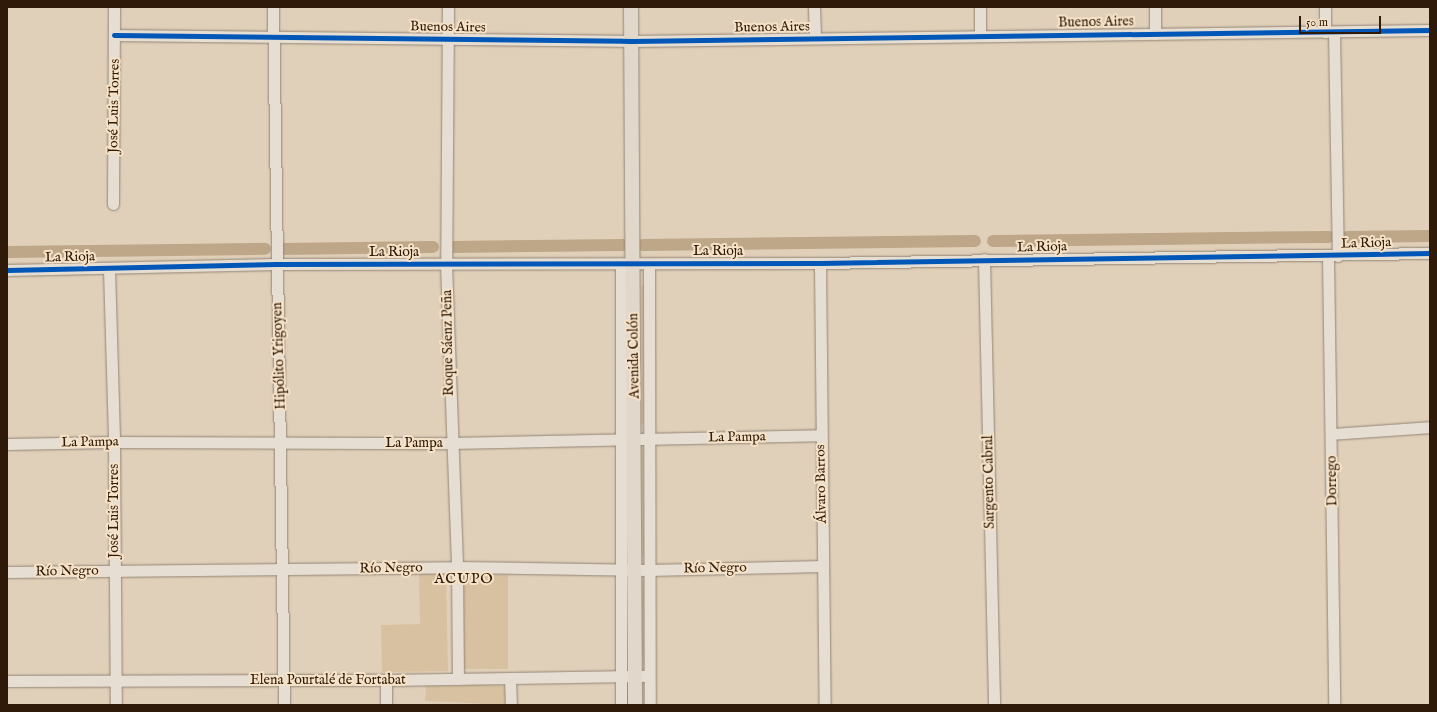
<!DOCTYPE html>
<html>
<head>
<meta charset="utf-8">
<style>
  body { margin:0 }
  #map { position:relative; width:1437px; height:712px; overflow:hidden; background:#e1d0b9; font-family:"IM FELL English",serif }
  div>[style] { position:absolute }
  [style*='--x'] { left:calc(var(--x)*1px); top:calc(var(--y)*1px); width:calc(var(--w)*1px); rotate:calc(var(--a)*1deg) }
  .green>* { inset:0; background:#d8c1a1; transform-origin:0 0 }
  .canal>* { height:12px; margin:-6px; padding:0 6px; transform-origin:6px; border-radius:6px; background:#bea688 }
  .roads { filter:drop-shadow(0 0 1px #928576) drop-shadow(0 0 1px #928576) }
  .minor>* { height:11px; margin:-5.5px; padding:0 5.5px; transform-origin:5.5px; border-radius:5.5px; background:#e6ded2 }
  .major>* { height:14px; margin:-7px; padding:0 7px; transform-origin:7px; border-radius:7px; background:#e1d8cb }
  .cycleway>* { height:5px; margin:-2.5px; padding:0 2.5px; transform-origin:2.5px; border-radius:2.5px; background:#0057b8 }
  span { translate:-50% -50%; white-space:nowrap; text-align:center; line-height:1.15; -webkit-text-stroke:4px #f6e2c7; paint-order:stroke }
  .street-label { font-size:14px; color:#2f1a09 }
  .neighbourhood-label { font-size:15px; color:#2f1a09; letter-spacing:1px }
  .frame { position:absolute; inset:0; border:8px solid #2f1a09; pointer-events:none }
  .scale { position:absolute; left:1299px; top:16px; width:82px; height:18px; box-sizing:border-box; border:2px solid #2f1a09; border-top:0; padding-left:5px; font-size:12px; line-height:14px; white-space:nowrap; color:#2f1a09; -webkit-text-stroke:3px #f6e2c7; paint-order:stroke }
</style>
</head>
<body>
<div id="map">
  <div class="green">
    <div style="left:641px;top:285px;width:3px;height:139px"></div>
    <div style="left:641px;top:447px;width:3px;height:110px"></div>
    <div style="clip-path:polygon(419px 574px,446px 574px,448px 671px,382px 672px,381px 625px,420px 624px)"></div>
    <div style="left:462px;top:575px;width:46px;height:94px"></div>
    <div style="left:641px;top:581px;width:3px;height:82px"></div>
    <div style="left:506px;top:686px;width:19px;height:80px;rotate:93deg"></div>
  </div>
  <div class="canal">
    <div style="--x:1347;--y:237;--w:83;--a:-0.7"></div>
    <div style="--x:993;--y:241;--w:336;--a:-0.7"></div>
    <div style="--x:643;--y:245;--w:332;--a:-0.7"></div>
    <div style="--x:451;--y:247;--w:172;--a:-0.7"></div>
    <div style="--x:283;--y:249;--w:150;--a:-0.8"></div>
    <div style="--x:7;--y:252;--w:258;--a:-0.7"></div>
  </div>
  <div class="roads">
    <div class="minor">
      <div style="--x:273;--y:7;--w:698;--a:89.1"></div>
      <div style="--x:448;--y:7;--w:257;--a:90.4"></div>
      <div style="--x:446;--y:264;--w:303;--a:87.9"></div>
      <div style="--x:457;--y:567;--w:112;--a:89.5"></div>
      <div style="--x:814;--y:7;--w:31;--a:88"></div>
      <div style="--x:980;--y:7;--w:29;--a:90"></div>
      <div style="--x:1155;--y:7;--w:27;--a:90"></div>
      <div style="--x:1325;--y:7;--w:25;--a:90"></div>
      <div style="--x:1334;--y:32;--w:224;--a:89"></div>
      <div style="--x:114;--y:35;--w:518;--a:0.66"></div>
      <div style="--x:632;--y:41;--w:798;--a:-0.79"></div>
      <div style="--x:113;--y:204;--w:197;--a:-89.7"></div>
      <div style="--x:1328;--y:256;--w:449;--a:89.2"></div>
      <div style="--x:984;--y:259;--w:446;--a:88.7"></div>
      <div style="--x:820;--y:263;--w:442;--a:89.4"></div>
      <div style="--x:649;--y:264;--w:441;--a:89.9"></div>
      <div style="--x:109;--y:269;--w:173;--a:88.3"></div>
      <div style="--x:114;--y:442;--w:263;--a:89.6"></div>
      <div style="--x:7;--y:270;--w:269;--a:-1.3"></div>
      <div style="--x:276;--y:264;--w:544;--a:-0.11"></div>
      <div style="--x:820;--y:263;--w:610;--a:-0.94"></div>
      <div style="--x:1331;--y:434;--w:99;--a:-4"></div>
      <div style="--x:7;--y:444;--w:107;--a:-1.1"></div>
      <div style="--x:114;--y:442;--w:336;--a:0.2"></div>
      <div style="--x:450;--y:443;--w:370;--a:-1.2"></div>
      <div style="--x:7;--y:572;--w:450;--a:-0.6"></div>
      <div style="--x:457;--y:567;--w:191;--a:0.9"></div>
      <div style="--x:648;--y:570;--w:175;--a:-1.3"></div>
      <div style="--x:510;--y:678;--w:27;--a:88"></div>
      <div style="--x:386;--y:680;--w:25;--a:90"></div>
      <div style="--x:7;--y:681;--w:379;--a:-0.2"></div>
      <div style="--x:386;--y:680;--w:263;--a:-0.9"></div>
      <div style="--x:621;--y:705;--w:441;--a:-90"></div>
    </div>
    <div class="major">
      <div style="--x:631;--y:7;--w:698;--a:89.67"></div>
    </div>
  </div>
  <div class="cycleway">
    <div style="--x:114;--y:35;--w:518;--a:0.66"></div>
    <div style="--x:632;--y:41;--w:798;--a:-0.79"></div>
    <div style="--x:7;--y:270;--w:269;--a:-1.3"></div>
    <div style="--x:276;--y:264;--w:544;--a:-0.11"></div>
    <div style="--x:820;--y:263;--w:610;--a:-0.94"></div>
  </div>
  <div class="street-label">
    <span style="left:1096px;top:22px;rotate:-1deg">Buenos Aires</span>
    <span style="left:448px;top:27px;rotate:1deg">Buenos Aires</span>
    <span style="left:772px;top:27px;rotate:-1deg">Buenos Aires</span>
    <span style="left:114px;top:106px;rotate:-89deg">José Luis Torres</span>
    <span style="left:1366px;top:243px;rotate:-2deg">La Rioja</span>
    <span style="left:1042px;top:247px;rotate:-1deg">La Rioja</span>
    <span style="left:718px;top:251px">La Rioja</span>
    <span style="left:394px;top:252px">La Rioja</span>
    <span style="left:70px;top:257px;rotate:-1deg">La Rioja</span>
    <span style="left:448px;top:343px;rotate:-91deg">Roque Sáenz Peña</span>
    <span style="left:279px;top:356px;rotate:-92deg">Hipólito Yrigoyen</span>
    <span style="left:634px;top:356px;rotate:-91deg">Avenida Colón</span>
    <span style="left:737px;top:437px;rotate:-1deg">La Pampa</span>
    <span style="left:90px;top:442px;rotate:-1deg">La Pampa</span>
    <span style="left:414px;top:443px">La Pampa</span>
    <span style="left:1332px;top:481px;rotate:-91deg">Dorrego</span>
    <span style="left:989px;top:482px;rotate:-91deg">Sargento Cabral</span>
    <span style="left:821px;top:484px;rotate:-91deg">Álvaro Barros</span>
    <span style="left:114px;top:511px;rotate:-90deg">José Luis Torres</span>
    <span style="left:391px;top:568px;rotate:-1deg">Río Negro</span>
    <span style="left:715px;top:568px;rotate:-1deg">Río Negro</span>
    <span style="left:67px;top:571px;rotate:-1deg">Río Negro</span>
    <span style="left:328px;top:680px">Elena Pourtalé de Fortabat</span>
  </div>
  <div class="neighbourhood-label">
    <span style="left:464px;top:579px">ACUPO</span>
  </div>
  <div class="frame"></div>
  <div class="scale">50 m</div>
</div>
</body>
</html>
